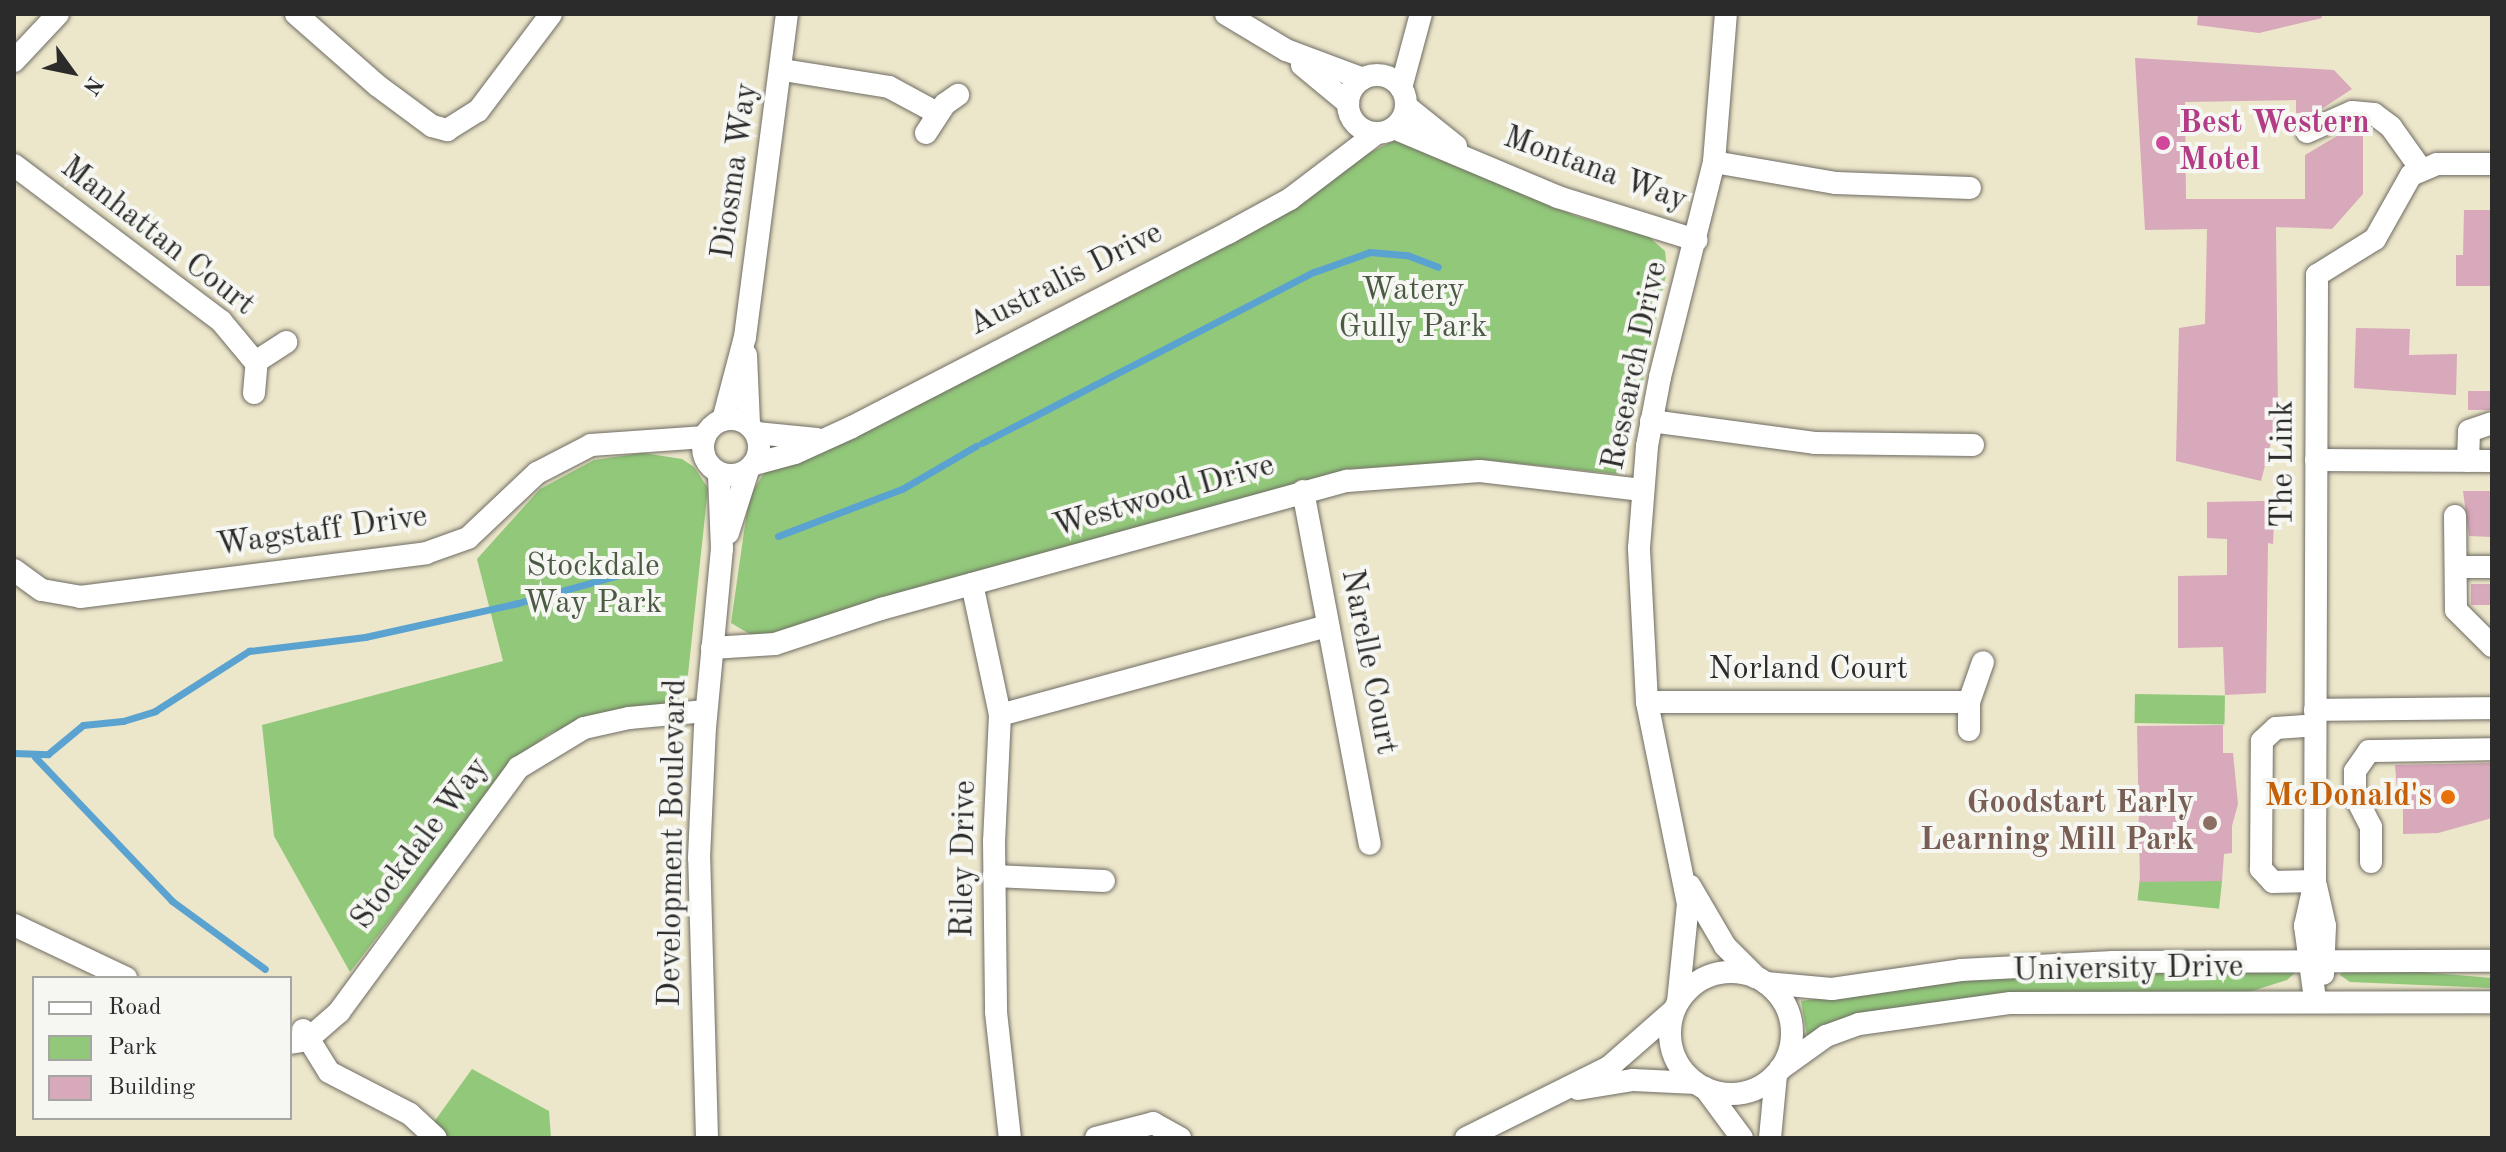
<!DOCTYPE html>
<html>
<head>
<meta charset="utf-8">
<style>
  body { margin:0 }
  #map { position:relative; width:2506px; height:1152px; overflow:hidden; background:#ece6ca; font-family:"Old Standard TT",serif }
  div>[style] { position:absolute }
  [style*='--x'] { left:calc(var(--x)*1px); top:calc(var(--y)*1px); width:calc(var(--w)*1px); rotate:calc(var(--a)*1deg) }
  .green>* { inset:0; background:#92c87a; transform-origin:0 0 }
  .stream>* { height:7px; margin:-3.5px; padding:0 3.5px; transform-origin:3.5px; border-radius:3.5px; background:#5aa3d1 }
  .building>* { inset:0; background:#d8a8bb; transform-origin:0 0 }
  .roads { filter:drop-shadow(0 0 2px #6f6c63) drop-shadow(0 0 2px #6f6c63) }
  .minor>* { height:22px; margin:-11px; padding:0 11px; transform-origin:11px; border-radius:11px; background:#fff }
  .minor>.ring { margin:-11px; padding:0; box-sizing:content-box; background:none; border:22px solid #fff; border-radius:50% }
  .dots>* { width:22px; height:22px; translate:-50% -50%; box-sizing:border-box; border:4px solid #f6f6f2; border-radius:50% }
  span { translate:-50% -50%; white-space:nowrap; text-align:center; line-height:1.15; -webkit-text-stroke:8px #f6f6f2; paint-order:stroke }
  .hotel-label { font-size:32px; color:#b23c85; font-weight:700 }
  .left { translate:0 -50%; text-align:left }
  .street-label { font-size:32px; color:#2b2b2b }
  .park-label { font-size:32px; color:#4a5a43 }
  .food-label { font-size:32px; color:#c56008; font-weight:700 }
  .right { translate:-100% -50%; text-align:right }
  .education-label { font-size:32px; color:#785e54; font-weight:700 }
  .frame { position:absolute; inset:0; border:16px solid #2b2b2b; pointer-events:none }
  .legend { position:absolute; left:32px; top:976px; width:260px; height:144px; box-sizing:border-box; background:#f6f6f2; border:2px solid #a5a5a2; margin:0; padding:10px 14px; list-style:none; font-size:24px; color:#2b2b2b }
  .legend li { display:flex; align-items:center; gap:16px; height:40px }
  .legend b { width:40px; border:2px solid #a5a5a2 }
  .north { position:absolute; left:32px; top:32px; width:80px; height:80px; -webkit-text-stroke:6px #f6f6f2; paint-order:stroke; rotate:123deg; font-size:22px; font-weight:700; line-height:32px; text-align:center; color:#2b2b2b }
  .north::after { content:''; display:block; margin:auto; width:28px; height:36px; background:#2b2b2b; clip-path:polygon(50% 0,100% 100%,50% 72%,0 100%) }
</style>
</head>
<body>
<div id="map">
  <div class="green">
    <div style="clip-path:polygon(1395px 140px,1434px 149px,1503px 186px,1576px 216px,1649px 237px,1665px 251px,1667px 270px,1625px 463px,1617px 474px,1486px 460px,1348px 469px,767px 634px,753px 636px,731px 623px,749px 497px,766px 470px,1302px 203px,1357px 159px)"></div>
    <div style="clip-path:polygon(643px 453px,682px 459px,694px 467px,708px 488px,686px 693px,675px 704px,590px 717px,549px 734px,512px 762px,350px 972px,274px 836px,262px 725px,503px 661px,477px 559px,540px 489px,594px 460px)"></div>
    <div style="left:2135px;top:694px;width:90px;height:29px;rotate:1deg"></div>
    <div style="left:2222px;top:881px;width:28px;height:82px;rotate:96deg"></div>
    <div style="clip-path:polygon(2386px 969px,2492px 978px,2492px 988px,2350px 982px,2340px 975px,2343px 970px)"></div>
    <div style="clip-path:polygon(2297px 971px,2287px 980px,2249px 992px,1838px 1023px,1807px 1036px,1801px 1001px,1998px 972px)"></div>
    <div style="clip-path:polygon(472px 1069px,549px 1111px,551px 1138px,445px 1138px,434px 1122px)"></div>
  </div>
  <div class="stream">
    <div style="--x:982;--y:443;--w:373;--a:-27.3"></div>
    <div style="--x:1314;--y:272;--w:59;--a:-19.7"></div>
    <div style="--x:1370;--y:252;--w:37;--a:5"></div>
    <div style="--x:1407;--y:255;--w:33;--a:21"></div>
    <div style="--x:778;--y:536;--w:133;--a:-20.8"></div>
    <div style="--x:902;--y:489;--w:86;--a:-30.2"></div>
    <div style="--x:14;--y:753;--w:34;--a:2"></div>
    <div style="--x:48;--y:754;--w:45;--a:-39.6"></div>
    <div style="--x:83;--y:725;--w:40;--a:-5.7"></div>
    <div style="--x:123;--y:721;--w:34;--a:-17"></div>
    <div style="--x:155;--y:711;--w:112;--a:-32.6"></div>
    <div style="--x:249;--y:651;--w:117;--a:-6.9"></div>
    <div style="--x:365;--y:637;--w:157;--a:-12.5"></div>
    <div style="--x:518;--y:603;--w:142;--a:-15.5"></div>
    <div style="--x:35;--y:757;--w:199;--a:46.4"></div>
    <div style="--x:172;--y:901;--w:115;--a:36.2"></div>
  </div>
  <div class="building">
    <div style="clip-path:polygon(2198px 14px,2321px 14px,2322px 18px,2259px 33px,2197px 25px)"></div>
    <div style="clip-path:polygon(2135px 58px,2334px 70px,2352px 89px,2314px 114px,2296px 113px,2296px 100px,2185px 102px,2186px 199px,2305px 199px,2305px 155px,2347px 130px,2363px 130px,2363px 194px,2332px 229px,2276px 227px,2278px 415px,2261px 481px,2176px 461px,2179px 328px,2205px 324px,2207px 229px,2145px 230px)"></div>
    <div style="clip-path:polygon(2464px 210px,2492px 210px,2492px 286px,2456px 286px,2456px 255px,2463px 255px)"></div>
    <div style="clip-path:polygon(2356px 328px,2410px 329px,2409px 355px,2457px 354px,2456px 395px,2354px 388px)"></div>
    <div style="left:2468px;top:391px;width:24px;height:19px"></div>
    <div style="clip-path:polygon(2463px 491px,2492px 491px,2492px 537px,2469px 536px)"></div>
    <div style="clip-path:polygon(2264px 501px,2275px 504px,2273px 544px,2268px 543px,2266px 693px,2225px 695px,2223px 647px,2178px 648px,2178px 576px,2227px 575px,2227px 539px,2207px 538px,2207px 502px)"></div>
    <div style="left:2471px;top:584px;width:21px;height:21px"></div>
    <div style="clip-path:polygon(2223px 725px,2223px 753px,2233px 753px,2238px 804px,2232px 826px,2232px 853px,2224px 854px,2222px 881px,2140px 882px,2137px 726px)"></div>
    <div style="clip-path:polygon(2492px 763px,2492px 818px,2438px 833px,2403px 834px,2403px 789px,2397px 789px,2395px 765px)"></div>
  </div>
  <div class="roads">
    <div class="minor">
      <div style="--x:296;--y:14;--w:109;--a:41.3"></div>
      <div style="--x:378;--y:86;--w:67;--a:36.5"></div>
      <div style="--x:432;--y:126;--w:16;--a:15"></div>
      <div style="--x:447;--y:130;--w:36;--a:-32"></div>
      <div style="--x:478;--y:111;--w:121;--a:-53"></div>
      <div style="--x:1226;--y:14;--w:70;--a:31"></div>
      <div style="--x:1286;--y:50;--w:82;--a:20.6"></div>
      <div style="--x:14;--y:61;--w:64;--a:-46.9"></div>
      <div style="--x:1302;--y:65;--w:60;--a:39.6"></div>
      <div style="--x:783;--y:70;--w:107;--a:9.1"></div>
      <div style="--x:889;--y:87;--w:55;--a:28.4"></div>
      <div class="ring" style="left:1348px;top:75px;width:36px;height:36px"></div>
      <div style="--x:1401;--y:88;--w:77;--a:-74.9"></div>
      <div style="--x:1406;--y:106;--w:64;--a:38.7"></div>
      <div style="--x:1394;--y:128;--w:178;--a:22.8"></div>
      <div style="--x:1558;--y:197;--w:145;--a:17.3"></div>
      <div style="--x:2307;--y:132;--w:49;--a:-24"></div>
      <div style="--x:2352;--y:112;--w:22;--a:5"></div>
      <div style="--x:2374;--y:114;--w:21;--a:37"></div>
      <div style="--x:2391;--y:127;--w:52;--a:54.5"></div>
      <div style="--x:926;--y:133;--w:35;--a:-57"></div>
      <div style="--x:945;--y:104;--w:16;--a:-35"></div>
      <div style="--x:1714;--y:162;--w:124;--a:9.8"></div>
      <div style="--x:1836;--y:183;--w:134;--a:2.1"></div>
      <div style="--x:14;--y:165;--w:259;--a:37"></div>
      <div style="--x:221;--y:321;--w:55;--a:50.2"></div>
      <div style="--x:746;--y:355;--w:70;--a:87.5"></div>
      <div style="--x:254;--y:393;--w:32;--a:-85"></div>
      <div style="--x:257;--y:361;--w:35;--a:-33"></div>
      <div class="ring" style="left:703px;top:419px;width:34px;height:34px"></div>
      <div style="--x:723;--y:420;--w:86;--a:-75.2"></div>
      <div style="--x:745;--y:337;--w:326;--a:-82.6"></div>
      <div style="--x:1651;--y:421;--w:165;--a:7.6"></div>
      <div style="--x:1815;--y:443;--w:158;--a:0.7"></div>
      <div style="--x:756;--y:433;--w:61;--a:5.6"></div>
      <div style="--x:2316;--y:460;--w:176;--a:0.3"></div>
      <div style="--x:2468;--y:461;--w:30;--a:-88"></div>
      <div style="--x:2469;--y:431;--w:24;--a:-19"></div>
      <div style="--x:754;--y:464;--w:42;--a:-15"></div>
      <div style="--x:795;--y:453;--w:63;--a:-24.5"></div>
      <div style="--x:852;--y:427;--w:423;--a:-27.3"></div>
      <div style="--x:1228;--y:233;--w:71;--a:-28.7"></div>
      <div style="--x:1290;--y:199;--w:109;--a:-37.2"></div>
      <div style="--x:1303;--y:491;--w:359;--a:79.3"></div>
      <div style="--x:2455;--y:516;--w:94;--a:89.4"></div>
      <div style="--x:2456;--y:610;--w:51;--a:45"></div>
      <div style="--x:728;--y:533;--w:66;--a:-72.4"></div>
      <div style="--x:2456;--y:567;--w:36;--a:0"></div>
      <div style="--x:14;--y:570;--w:34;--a:36"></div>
      <div style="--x:42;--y:590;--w:39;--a:10"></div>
      <div style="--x:80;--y:597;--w:349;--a:-7.2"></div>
      <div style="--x:426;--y:553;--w:45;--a:-19.7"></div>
      <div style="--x:468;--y:538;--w:95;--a:-43.3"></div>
      <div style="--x:537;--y:473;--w:61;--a:-27.4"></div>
      <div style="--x:591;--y:445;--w:114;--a:-4"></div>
      <div style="--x:972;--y:584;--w:134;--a:77.9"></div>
      <div style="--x:1000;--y:715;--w:126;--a:92.7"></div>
      <div style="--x:994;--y:841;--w:171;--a:89.3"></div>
      <div style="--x:996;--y:1012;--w:127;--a:83.7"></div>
      <div style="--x:712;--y:648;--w:63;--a:-3.6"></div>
      <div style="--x:775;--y:644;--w:112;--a:-18.3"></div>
      <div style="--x:881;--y:609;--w:483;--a:-15.4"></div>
      <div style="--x:1347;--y:481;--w:133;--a:-4.3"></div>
      <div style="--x:1480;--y:471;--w:163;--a:6.7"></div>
      <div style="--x:1647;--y:702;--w:322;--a:0"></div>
      <div style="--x:2315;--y:710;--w:177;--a:-0.6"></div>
      <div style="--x:1000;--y:715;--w:340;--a:-15.2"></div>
      <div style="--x:1969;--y:730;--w:28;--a:-90"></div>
      <div style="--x:1969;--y:702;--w:42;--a:-70.7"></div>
      <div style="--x:2371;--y:862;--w:35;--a:-90"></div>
      <div style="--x:2371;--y:827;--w:36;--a:-117"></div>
      <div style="--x:2355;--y:795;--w:24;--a:-90"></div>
      <div style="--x:2355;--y:771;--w:24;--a:-55"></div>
      <div style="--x:2369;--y:751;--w:123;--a:-0.9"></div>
      <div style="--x:994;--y:876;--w:110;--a:2.6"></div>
      <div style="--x:2315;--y:881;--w:42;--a:178.6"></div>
      <div style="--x:2273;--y:882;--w:18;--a:-133"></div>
      <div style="--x:2261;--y:869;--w:128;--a:-89.6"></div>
      <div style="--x:2262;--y:741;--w:19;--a:-43"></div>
      <div style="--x:2276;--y:728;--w:39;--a:-4"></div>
      <div style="--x:1690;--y:886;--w:69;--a:59.7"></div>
      <div style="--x:1725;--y:946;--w:44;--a:45"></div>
      <div style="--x:2316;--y:886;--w:41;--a:77.3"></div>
      <div style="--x:2325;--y:926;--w:48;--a:92.4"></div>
      <div style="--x:14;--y:925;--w:124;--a:25.3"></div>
      <div class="ring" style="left:1670px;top:972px;width:100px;height:100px"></div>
      <div style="--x:1766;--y:983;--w:66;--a:5.2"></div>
      <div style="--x:1832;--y:989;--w:130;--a:-8.4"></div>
      <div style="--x:1961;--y:970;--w:152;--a:-3"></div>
      <div style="--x:2113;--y:962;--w:379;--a:-0.2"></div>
      <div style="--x:2315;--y:999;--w:74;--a:-97.8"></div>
      <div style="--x:2305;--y:926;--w:46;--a:-77.5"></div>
      <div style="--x:2315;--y:881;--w:606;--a:-89.81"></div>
      <div style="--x:2317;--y:275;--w:68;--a:-31.8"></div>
      <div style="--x:2375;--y:239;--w:73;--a:-60.6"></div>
      <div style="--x:2411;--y:175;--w:28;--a:-23"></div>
      <div style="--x:2437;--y:164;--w:55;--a:0"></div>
      <div style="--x:1678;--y:1002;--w:99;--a:-84.2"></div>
      <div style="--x:1688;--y:904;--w:206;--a:-101.5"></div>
      <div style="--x:1647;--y:702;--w:154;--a:-93"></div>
      <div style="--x:1639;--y:548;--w:102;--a:-85.5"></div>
      <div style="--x:1647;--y:446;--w:70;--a:-79.3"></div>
      <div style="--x:1660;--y:377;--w:222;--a:-75.9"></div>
      <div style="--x:1714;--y:162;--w:148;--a:-85.4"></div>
      <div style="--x:303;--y:1030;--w:49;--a:58.2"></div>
      <div style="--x:329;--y:1072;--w:91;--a:27.4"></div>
      <div style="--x:410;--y:1114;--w:35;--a:43"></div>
      <div style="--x:290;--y:1043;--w:17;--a:-10"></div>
      <div style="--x:307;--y:1040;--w:43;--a:-41.2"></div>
      <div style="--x:339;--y:1012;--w:303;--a:-53.7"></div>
      <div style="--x:518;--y:768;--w:77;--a:-31.2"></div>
      <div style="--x:584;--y:728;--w:46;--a:-12.5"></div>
      <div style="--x:629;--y:718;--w:77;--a:-5.2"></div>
      <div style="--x:1780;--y:1069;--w:57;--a:-35.7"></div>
      <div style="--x:1826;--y:1036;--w:35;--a:-20"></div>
      <div style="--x:1859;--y:1024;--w:153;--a:-7.9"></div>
      <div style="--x:2011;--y:1003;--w:481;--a:-0.1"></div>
      <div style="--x:1705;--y:1088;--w:62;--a:53.5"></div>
      <div style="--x:1578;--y:1089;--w:56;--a:-9.3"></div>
      <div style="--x:1633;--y:1080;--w:63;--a:2.7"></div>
      <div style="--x:707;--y:1138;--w:280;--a:-91.6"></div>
      <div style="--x:699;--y:858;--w:130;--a:-87.4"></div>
      <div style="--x:705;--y:728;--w:180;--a:-84.6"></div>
      <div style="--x:722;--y:549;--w:76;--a:-92.3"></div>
      <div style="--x:1096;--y:1138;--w:59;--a:-14.7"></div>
      <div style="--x:1153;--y:1123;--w:31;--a:29"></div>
      <div style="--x:1466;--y:1138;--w:160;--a:-26.4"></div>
      <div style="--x:1609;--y:1067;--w:86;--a:-41.2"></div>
      <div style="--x:1770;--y:1138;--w:64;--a:-84.6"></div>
    </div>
  </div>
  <div class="dots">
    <div style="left:2163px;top:143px;background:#d1479c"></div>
    <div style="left:2448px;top:797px;background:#e8710a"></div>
    <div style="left:2210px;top:823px;background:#8d6e63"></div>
  </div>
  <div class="hotel-label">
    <span class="left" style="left:2179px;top:143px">Best Western<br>Motel</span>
  </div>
  <div class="street-label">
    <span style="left:1595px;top:170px;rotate:20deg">Montana Way</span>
    <span style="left:736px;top:171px;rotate:-82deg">Diosma Way</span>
    <span style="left:157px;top:237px;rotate:38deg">Manhattan Court</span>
    <span style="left:1066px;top:280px;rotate:-27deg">Australis Drive</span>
    <span style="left:1636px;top:366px;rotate:-78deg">Research Drive</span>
    <span style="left:2284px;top:464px;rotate:-90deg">The Link</span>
    <span style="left:1164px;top:497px;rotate:-16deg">Westwood Drive</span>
    <span style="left:322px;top:532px;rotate:-8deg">Wagstaff Drive</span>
    <span style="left:1368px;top:662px;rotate:79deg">Narelle Court</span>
    <span style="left:1808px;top:670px">Norland Court</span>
    <span style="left:674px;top:843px;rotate:-89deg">Development Boulevard</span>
    <span style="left:421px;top:844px;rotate:-53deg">Stockdale Way</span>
    <span style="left:965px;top:859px;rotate:-89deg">Riley Drive</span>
    <span style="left:2128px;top:970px;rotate:-1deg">University Drive</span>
  </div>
  <div class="park-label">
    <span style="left:1413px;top:310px">Watery<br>Gully Park</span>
    <span style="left:593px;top:586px">Stockdale<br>Way Park</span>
  </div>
  <div class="food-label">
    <span class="right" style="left:2432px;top:797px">McDonald's</span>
  </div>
  <div class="education-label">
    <span class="right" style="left:2194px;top:823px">Goodstart Early<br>Learning Mill Park</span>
  </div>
  <div class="frame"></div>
  <ul class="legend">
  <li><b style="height:10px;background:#fff"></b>Road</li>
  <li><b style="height:22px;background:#92c87a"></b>Park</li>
  <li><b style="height:22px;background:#d8a8bb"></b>Building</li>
  </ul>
  <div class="north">N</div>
</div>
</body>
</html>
